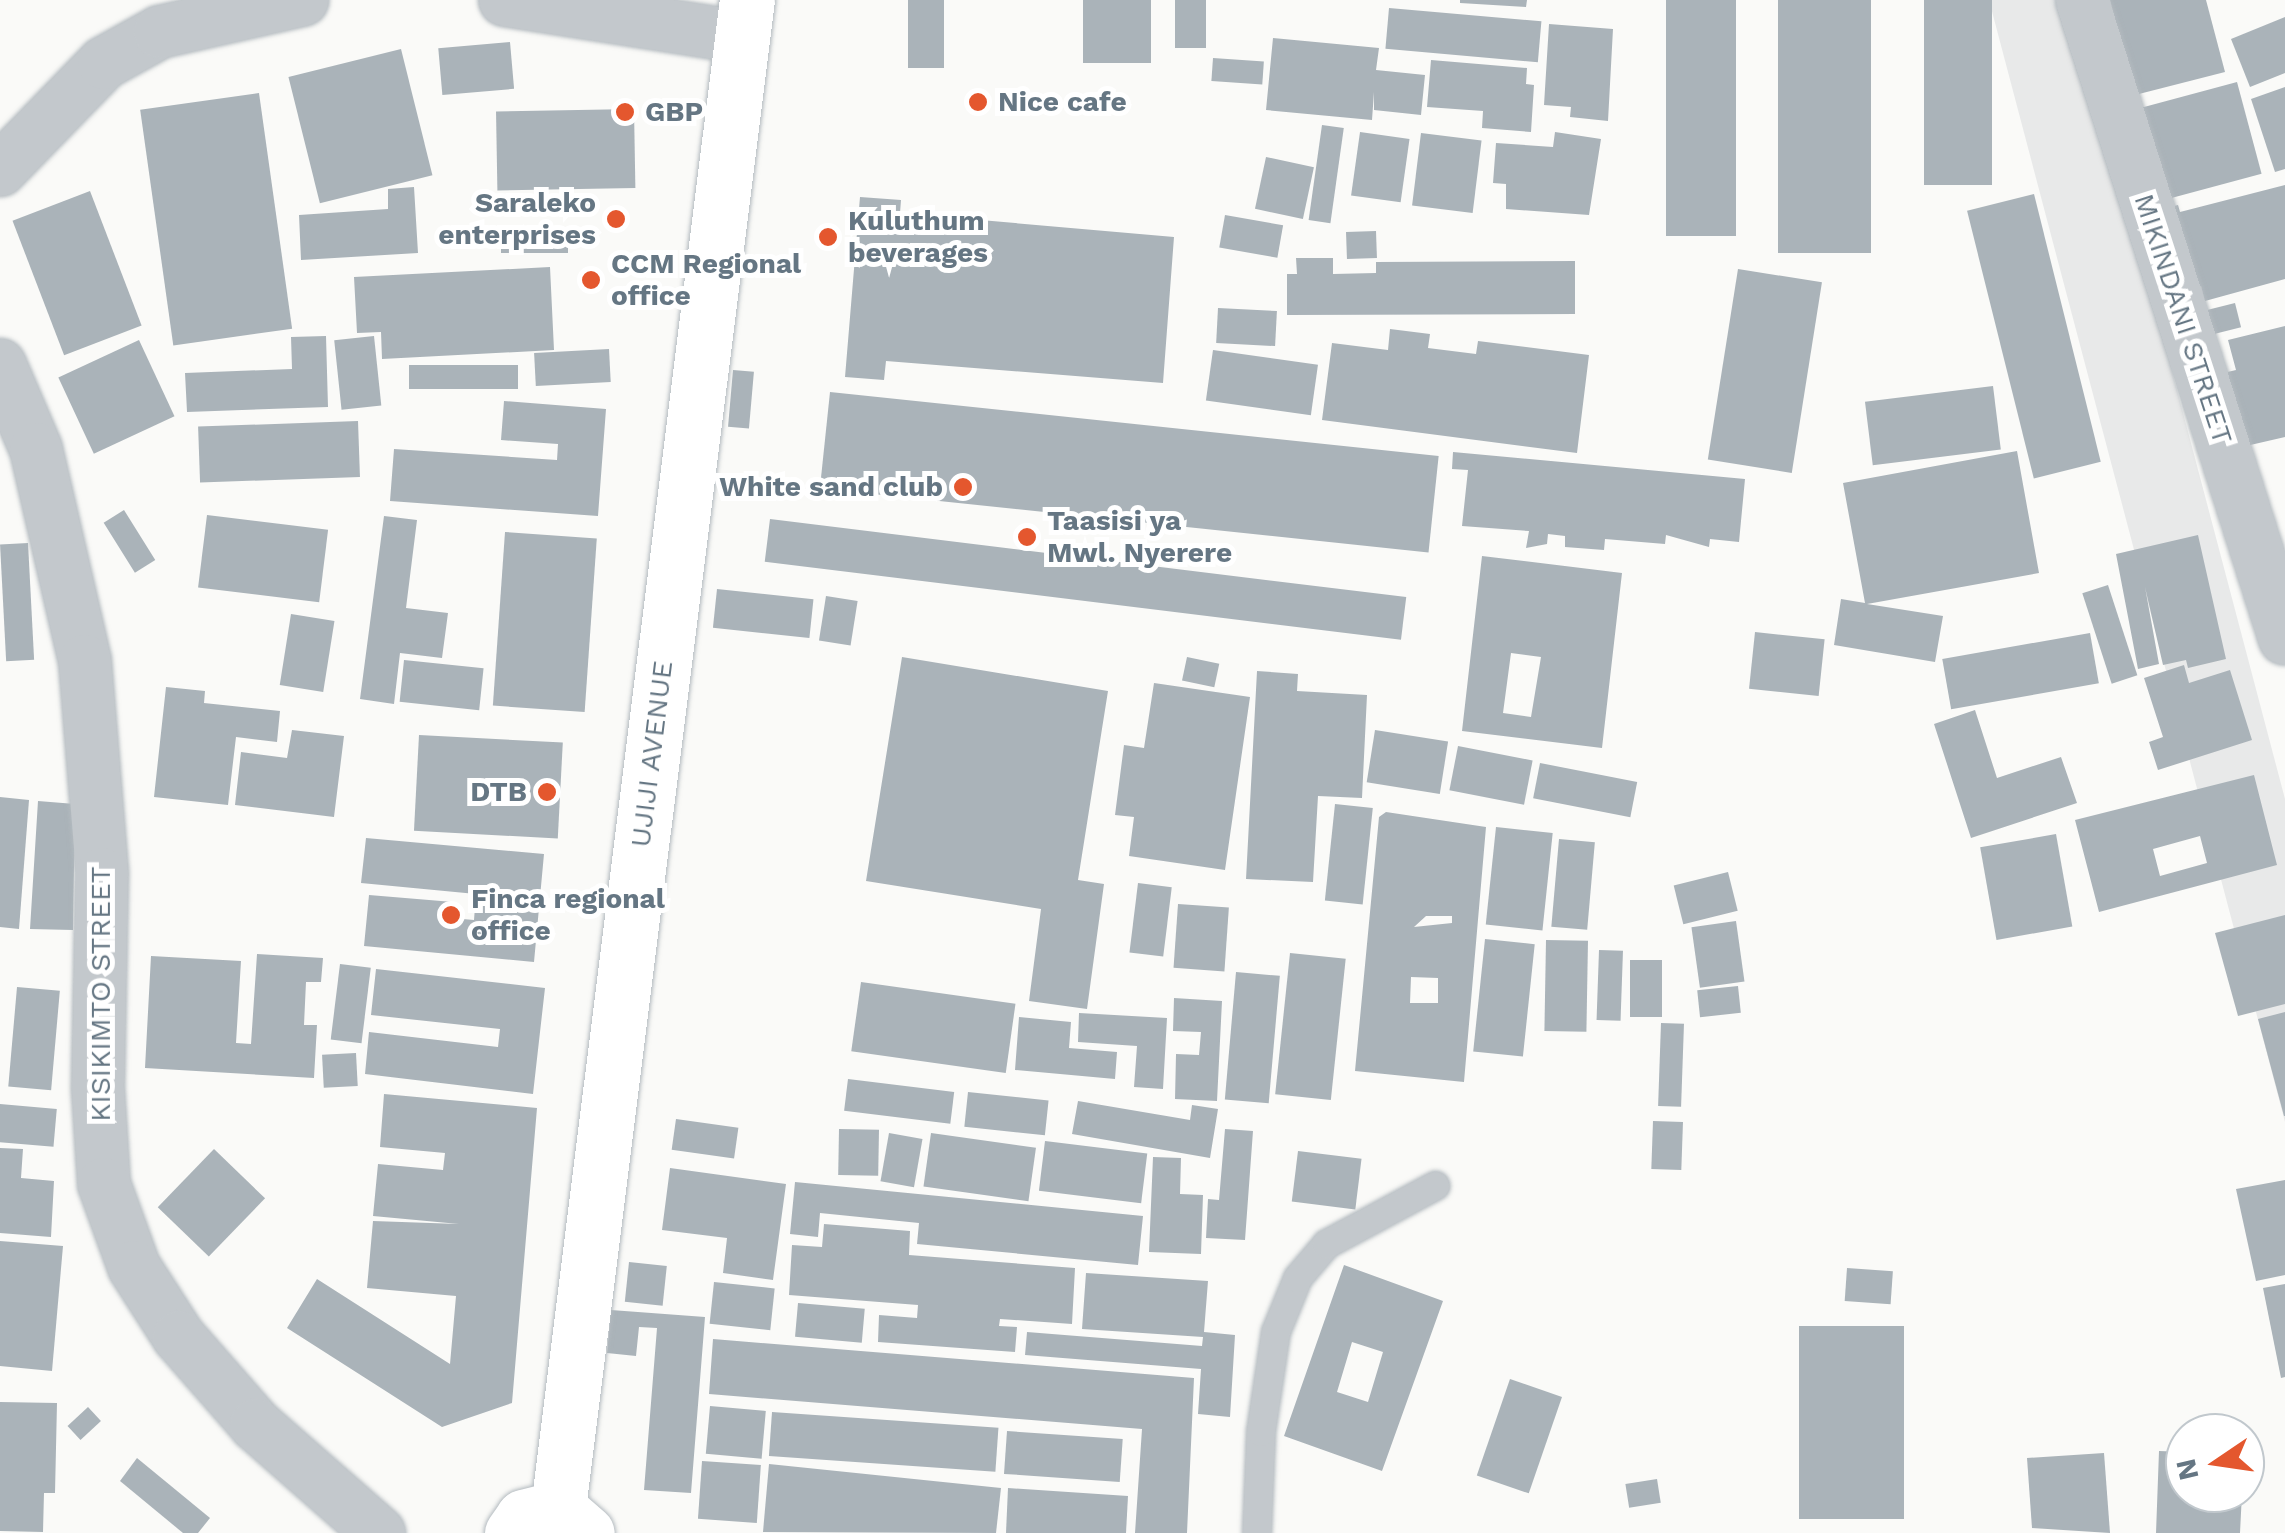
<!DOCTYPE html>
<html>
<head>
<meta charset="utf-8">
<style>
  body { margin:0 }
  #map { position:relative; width:2285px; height:1533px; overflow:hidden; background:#fafaf8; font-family:"Work Sans",sans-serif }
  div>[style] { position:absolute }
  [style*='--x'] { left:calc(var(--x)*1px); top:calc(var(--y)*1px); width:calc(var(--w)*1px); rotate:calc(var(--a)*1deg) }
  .built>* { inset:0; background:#e8e9e9 }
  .building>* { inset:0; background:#aab3b9; transform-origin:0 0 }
  .roads { filter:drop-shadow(0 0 2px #b3babf) drop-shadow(0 0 2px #b3babf) }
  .lane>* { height:28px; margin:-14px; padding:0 14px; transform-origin:14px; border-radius:14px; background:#c3c8cc }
  .street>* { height:52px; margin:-26px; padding:0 26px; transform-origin:26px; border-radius:26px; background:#c3c8cc }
  .secondary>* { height:55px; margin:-27.5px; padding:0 27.5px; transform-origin:27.5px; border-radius:27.5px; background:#fff }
  .primary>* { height:55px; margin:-27.5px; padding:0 27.5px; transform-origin:27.5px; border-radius:27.5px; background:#fff }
  .dots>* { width:28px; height:28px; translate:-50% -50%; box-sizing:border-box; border:5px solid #fff; border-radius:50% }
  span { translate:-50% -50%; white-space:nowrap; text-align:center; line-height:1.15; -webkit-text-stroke:10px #fff; paint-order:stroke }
  .poi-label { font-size:28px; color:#657683; font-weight:700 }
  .left { translate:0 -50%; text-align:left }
  .right { translate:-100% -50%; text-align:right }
  .street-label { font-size:28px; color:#657683 }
  .north { position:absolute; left:2165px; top:1413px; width:100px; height:100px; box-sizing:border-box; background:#fff; border:2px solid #c1c8cd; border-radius:50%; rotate:257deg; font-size:28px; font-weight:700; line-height:40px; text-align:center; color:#657683 }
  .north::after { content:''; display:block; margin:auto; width:35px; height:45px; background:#e4572e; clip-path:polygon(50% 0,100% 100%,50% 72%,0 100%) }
</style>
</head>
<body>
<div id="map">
  <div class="built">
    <div style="clip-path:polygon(1989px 0,2074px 0,2285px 799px,2285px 1122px)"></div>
  </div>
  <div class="building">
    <div style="left:908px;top:0;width:36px;height:68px"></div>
    <div style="left:1083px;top:0;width:68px;height:63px"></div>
    <div style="left:1175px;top:0;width:31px;height:48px"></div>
    <div style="clip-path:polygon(1460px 0,1527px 0,1526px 7px,1460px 3px)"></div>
    <div style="left:1666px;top:0;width:70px;height:236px"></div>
    <div style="left:1778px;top:0;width:93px;height:253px"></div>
    <div style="left:1924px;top:0;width:68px;height:185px"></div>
    <div style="clip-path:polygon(2110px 0,2206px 0,2225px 72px,2135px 95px)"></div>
    <div style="left:1389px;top:8px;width:153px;height:41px;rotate:5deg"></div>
    <div style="clip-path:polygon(2285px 17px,2285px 73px,2250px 87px,2231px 39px)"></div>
    <div style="clip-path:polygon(1549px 24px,1613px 29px,1608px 121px,1570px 117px,1571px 107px,1544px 105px)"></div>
    <div style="clip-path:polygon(1273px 38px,1379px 48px,1376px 70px,1425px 75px,1421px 115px,1374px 110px,1374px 92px,1372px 120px,1266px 110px)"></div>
    <div style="left:510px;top:42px;width:47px;height:72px;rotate:85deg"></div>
    <div style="left:401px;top:49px;width:130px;height:116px;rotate:76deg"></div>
    <div style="left:1213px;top:58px;width:51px;height:23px;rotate:4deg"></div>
    <div style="clip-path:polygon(1431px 60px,1527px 68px,1526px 84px,1534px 85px,1531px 132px,1482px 128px,1483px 111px,1427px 107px)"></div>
    <div style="left:2237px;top:82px;width:95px;height:102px;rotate:75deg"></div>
    <div style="clip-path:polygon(2285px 87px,2285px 169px,2275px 172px,2251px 99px)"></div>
    <div style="left:259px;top:93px;width:238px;height:120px;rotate:82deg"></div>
    <div style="left:634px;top:109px;width:79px;height:138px;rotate:89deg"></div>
    <div style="left:1322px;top:125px;width:22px;height:96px;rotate:8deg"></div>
    <div style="left:1360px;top:132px;width:50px;height:64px;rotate:8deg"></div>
    <div style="clip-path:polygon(1555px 132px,1601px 139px,1589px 215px,1506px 209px,1506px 184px,1493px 183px,1496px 143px,1553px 147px)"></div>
    <div style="left:1421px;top:133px;width:61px;height:73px;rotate:7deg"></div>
    <div style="left:1266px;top:157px;width:49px;height:53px;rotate:12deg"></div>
    <div style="clip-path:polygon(2285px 185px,2285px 279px,2205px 301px,2201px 286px,2181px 290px,2159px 210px,2178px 205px,2180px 212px)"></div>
    <div style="clip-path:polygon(414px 187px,418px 253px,301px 260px,299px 215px,388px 209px,388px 189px)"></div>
    <div style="left:90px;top:191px;width:144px;height:83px;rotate:69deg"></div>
    <div style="left:2034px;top:194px;width:276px;height:69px;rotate:76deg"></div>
    <div style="clip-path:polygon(860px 197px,901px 200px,900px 213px,1174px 237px,1163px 383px,886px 361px,884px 380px,845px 377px)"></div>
    <div style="left:1225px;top:215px;width:59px;height:33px;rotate:10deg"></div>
    <div style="left:1376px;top:231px;width:27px;height:30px;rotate:88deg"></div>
    <div style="left:501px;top:232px;width:67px;height:21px"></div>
    <div style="clip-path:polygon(1296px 258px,1333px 258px,1333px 274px,1376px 273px,1376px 262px,1575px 261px,1575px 314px,1287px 315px,1287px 274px,1297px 274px)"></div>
    <div style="clip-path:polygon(550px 267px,554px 350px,382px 359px,381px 332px,357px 333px,354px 277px)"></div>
    <div style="left:1738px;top:269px;width:85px;height:193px;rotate:9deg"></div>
    <div style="left:2235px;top:303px;width:25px;height:39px;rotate:76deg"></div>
    <div style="left:1218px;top:308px;width:59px;height:35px;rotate:3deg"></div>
    <div style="clip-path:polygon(2285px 326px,2285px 437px,2233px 449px,2215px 375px,2236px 370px,2228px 340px)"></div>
    <div style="clip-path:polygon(1390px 329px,1430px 334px,1428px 348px,1476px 354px,1478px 341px,1589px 355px,1577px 453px,1322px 420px,1332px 343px,1388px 350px)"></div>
    <div style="clip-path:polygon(326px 336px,328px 407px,187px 412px,185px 373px,292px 369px,291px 337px)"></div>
    <div style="left:374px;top:336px;width:70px;height:40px;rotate:84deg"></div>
    <div style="left:139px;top:340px;width:84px;height:89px;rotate:65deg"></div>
    <div style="left:609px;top:349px;width:33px;height:75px;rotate:87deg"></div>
    <div style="left:1213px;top:350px;width:106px;height:51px;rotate:8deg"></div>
    <div style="left:518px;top:365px;width:24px;height:109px;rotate:90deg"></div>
    <div style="left:733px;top:370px;width:21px;height:57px;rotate:5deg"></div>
    <div style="left:1993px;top:386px;width:64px;height:129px;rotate:83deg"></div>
    <div style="left:830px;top:392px;width:612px;height:97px;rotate:6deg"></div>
    <div style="clip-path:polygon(504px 401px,606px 409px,598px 516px,390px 501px,394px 449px,557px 460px,558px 444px,501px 440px)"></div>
    <div style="left:358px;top:421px;width:56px;height:160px;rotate:88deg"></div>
    <div style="clip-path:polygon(2017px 451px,2039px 573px,1867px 604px,1943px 616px,1935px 662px,1834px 645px,1841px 599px,1865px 603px,1843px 483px)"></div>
    <div style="clip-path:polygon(1453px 452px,1745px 479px,1739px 542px,1710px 539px,1709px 547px,1666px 535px,1665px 544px,1605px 539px,1604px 550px,1565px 547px,1565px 536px,1548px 534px,1547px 544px,1526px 548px,1529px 531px,1462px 526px,1468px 470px,1452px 469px)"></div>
    <div style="left:124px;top:510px;width:59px;height:24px;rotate:58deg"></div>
    <div style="left:207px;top:515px;width:122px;height:73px;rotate:7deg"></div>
    <div style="clip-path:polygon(384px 516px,417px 520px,406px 608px,448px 613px,442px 658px,400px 653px,394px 704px,360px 699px)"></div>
    <div style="left:770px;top:519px;width:641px;height:43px;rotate:7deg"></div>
    <div style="left:505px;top:532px;width:92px;height:174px;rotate:4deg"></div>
    <div style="clip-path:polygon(2198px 535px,2226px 659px,2188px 668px,2186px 660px,2163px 665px,2145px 587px,2159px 664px,2138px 669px,2116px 554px)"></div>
    <div style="left:28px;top:543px;width:117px;height:28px;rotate:87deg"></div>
    <div style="clip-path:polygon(evenodd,1482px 556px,1622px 573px,1602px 748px,1462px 731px,1482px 556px,1511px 653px,1541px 657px,1531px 717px,1503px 713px,1511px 653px)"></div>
    <div style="left:2108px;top:585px;width:95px;height:27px;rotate:72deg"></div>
    <div style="left:717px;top:589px;width:97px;height:39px;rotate:6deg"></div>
    <div style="left:826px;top:596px;width:32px;height:45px;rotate:9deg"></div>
    <div style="left:291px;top:614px;width:44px;height:72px;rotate:9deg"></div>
    <div style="left:1755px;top:632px;width:70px;height:57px;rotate:6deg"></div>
    <div style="left:2090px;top:633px;width:51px;height:150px;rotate:80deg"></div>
    <div style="clip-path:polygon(902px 657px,1108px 691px,1078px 880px,1104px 884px,1087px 1009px,1029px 1001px,1041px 909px,866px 881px)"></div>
    <div style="left:1187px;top:657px;width:33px;height:24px;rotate:12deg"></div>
    <div style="left:404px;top:660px;width:80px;height:42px;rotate:6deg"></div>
    <div style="clip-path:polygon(2184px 665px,2189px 683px,2230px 670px,2252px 740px,2158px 770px,2149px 742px,2163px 737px,2144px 678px)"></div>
    <div style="clip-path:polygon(1257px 671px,1298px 674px,1297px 691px,1367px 695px,1362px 798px,1318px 796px,1313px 882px,1246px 879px)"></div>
    <div style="clip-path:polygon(1154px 683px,1250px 697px,1225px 870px,1129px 856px,1134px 817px,1115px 815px,1124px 745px,1144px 748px)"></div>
    <div style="clip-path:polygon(166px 687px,205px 691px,204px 703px,280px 711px,277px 742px,236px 737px,228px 805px,154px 797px)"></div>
    <div style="clip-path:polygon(1975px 710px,1997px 778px,2061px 757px,2077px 803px,1971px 838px,1934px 724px)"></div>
    <div style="clip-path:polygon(292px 730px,344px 736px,334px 817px,235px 805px,241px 752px,287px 758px)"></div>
    <div style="left:1375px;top:730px;width:74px;height:53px;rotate:9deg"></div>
    <div style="left:419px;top:735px;width:144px;height:96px;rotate:3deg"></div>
    <div style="left:1458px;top:746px;width:76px;height:45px;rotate:11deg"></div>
    <div style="left:1540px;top:763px;width:99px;height:36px;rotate:11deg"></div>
    <div style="clip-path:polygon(evenodd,2254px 775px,2277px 865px,2099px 912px,2075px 820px,2254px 775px,2200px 836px,2207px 863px,2160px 876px,2153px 849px,2200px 836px)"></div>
    <div style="clip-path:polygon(0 797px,29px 800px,19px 929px,0 927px)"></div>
    <div style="clip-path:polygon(38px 801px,75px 804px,73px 930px,30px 929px)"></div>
    <div style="left:1335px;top:804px;width:38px;height:97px;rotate:6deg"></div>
    <div style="clip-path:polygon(evenodd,1386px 812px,1486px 827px,1464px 1082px,1355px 1071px,1379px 817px,1386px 812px,1426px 916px,1452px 916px,1452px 923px,1414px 927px,1426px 916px,1386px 812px,1411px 977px,1438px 978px,1438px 1003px,1410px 1003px,1411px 977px)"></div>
    <div style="left:1496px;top:827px;width:57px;height:98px;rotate:6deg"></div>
    <div style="left:2056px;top:834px;width:94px;height:77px;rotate:80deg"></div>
    <div style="clip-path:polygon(366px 838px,544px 854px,534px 962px,364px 946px,369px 895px,453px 902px,451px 918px,474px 920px,476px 894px,361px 883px)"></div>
    <div style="left:1559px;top:839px;width:36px;height:88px;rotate:5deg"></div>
    <div style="left:1728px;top:872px;width:40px;height:56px;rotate:76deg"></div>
    <div style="left:1138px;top:883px;width:34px;height:70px;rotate:7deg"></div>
    <div style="left:1178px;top:904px;width:51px;height:64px;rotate:4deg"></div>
    <div style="clip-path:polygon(2285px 915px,2285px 1004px,2238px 1016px,2215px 933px)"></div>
    <div style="left:1736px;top:921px;width:61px;height:45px;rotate:82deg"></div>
    <div style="left:1485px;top:939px;width:50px;height:113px;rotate:6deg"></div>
    <div style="left:1546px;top:940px;width:42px;height:91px;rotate:1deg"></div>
    <div style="left:1599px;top:950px;width:24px;height:70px;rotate:2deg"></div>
    <div style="left:1290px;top:953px;width:56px;height:142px;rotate:6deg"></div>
    <div style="clip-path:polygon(257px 954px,323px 958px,321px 982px,306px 982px,304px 1025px,317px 1025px,314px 1078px,145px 1068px,151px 956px,241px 961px,236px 1043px,251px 1044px)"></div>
    <div style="left:1630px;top:960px;width:32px;height:57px"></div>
    <div style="left:340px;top:964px;width:31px;height:76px;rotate:7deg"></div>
    <div style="clip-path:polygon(376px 969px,545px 988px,533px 1094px,365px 1074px,369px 1032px,498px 1047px,500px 1029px,371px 1015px)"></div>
    <div style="left:1236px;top:972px;width:44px;height:128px;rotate:5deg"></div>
    <div style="left:861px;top:982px;width:156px;height:70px;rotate:8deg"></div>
    <div style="left:1738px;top:986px;width:27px;height:41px;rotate:84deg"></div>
    <div style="left:17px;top:987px;width:43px;height:100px;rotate:5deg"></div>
    <div style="clip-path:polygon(1174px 998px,1222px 1001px,1217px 1101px,1175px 1099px,1176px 1054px,1199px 1055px,1201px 1032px,1173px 1031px)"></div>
    <div style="clip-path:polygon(2285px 1012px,2285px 1116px,2284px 1116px,2258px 1019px)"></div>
    <div style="clip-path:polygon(1079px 1013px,1167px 1018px,1163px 1089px,1134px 1087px,1137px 1046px,1078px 1042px)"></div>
    <div style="clip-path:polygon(1019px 1017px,1071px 1022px,1069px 1048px,1117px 1052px,1115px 1079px,1015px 1070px)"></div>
    <div style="left:1661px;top:1023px;width:23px;height:83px;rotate:2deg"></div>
    <div style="left:356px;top:1053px;width:33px;height:34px;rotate:87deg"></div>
    <div style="left:848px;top:1079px;width:107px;height:32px;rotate:7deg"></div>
    <div style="left:968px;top:1092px;width:81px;height:35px;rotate:6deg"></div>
    <div style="clip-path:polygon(384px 1094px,537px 1108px,512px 1403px,442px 1427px,287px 1328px,317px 1279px,450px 1364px,456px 1296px,367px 1288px,373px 1221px,459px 1224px,373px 1216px,378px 1164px,443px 1170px,445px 1153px,380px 1147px)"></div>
    <div style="clip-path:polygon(1078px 1101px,1190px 1120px,1192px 1105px,1218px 1109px,1210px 1158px,1072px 1134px)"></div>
    <div style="left:0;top:1104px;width:57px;height:38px;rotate:5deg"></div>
    <div style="left:676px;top:1119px;width:63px;height:31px;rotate:8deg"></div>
    <div style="left:1653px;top:1121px;width:30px;height:48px;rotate:2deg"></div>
    <div style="left:839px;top:1129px;width:40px;height:46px;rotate:1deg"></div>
    <div style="clip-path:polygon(1225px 1129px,1253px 1131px,1245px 1240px,1206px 1238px,1208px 1199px,1219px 1200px)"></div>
    <div style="left:889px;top:1133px;width:34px;height:49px;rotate:10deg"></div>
    <div style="left:931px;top:1133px;width:106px;height:54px;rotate:8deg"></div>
    <div style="left:1045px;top:1141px;width:103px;height:50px;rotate:7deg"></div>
    <div style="clip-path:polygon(0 1148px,23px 1149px,21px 1178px,54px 1181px,51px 1237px,0 1233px)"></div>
    <div style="left:214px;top:1149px;width:71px;height:81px;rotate:44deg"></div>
    <div style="left:1298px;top:1151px;width:64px;height:51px;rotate:7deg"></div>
    <div style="clip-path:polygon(1153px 1157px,1181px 1158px,1180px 1194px,1203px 1195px,1201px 1254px,1149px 1252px)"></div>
    <div style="clip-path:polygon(670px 1168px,786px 1184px,773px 1280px,723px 1273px,727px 1238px,662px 1230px)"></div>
    <div style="clip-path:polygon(2285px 1180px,2285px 1275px,2256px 1281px,2236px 1189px)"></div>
    <div style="clip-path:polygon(795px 1182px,1143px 1216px,1138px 1265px,917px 1244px,919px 1223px,820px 1213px,818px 1237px,790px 1234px)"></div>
    <div style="clip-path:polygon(824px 1224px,910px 1231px,909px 1255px,1075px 1268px,1072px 1324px,1000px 1319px,999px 1326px,1017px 1327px,1015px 1352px,878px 1342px,879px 1315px,917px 1318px,918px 1305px,789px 1295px,792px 1245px,822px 1247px)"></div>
    <div style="clip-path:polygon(0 1241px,63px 1246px,52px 1371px,0 1366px)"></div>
    <div style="left:629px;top:1262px;width:38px;height:40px;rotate:6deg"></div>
    <div style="clip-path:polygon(evenodd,1344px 1265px,1443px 1301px,1382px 1471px,1284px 1436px,1344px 1265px,1352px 1342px,1383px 1352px,1368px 1402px,1337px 1392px,1352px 1342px)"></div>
    <div style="left:1847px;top:1268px;width:46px;height:33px;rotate:4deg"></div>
    <div style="clip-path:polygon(1086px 1273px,1208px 1281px,1204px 1332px,1235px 1335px,1230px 1417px,1198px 1414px,1201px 1369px,1025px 1355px,1027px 1332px,1202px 1346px,1203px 1337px,1082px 1329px)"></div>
    <div style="left:714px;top:1282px;width:61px;height:42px;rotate:6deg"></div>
    <div style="clip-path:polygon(2285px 1284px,2285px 1377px,2281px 1378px,2263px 1288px)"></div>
    <div style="left:798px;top:1303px;width:67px;height:34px;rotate:5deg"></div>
    <div style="clip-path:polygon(611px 1310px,705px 1317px,691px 1493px,644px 1490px,657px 1328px,639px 1327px,636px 1356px,607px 1353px)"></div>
    <div style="left:1904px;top:1326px;width:193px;height:105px;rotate:90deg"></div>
    <div style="clip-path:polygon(713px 1339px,1194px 1378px,1187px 1533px,1135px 1533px,1142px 1429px,709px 1394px)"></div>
    <div style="left:1510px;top:1379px;width:55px;height:102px;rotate:19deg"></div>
    <div style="clip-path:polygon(0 1402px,57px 1403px,55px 1493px,44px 1493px,43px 1532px,0 1531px)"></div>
    <div style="left:710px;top:1406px;width:56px;height:48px;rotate:5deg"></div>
    <div style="left:88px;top:1407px;width:19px;height:28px;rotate:47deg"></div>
    <div style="left:772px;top:1412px;width:227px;height:44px;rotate:4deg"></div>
    <div style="left:1007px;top:1431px;width:116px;height:43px;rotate:4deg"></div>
    <div style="clip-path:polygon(2159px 1451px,2185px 1452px,2185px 1493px,2242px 1493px,2240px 1533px,2156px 1533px)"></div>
    <div style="clip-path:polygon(2104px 1453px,2110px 1533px,2032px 1528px,2027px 1458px)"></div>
    <div style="clip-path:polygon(137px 1458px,210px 1518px,198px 1533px,183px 1533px,120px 1481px)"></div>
    <div style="left:702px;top:1461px;width:59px;height:58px;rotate:4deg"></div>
    <div style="clip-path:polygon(769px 1464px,1001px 1488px,996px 1533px,763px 1532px)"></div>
    <div style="left:1657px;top:1479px;width:24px;height:32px;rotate:81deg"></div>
    <div style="clip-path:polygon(1008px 1488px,1128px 1496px,1126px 1533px,1006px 1533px)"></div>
  </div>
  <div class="roads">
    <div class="lane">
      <div style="--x:1257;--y:1533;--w:101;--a:-87.7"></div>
      <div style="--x:1261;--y:1432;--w:101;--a:-81.5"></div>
      <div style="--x:1276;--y:1332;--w:58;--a:-67.8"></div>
      <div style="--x:1298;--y:1278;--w:45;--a:-49.5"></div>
      <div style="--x:1327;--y:1244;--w:123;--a:-28.2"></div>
    </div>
    <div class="street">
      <div style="--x:505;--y:0;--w:238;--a:8.9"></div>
      <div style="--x:2082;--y:0;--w:670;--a:72.38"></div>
      <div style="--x:0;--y:170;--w:149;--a:-45.8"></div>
      <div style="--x:104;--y:63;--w:64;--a:-29"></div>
      <div style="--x:160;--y:32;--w:146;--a:-12.7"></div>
      <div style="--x:0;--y:365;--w:91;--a:66.8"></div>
      <div style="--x:36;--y:449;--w:218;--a:77"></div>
      <div style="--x:85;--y:661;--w:214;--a:85.4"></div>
      <div style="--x:102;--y:874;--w:215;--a:91.1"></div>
      <div style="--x:98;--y:1089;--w:95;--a:86.4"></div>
      <div style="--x:104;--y:1184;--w:88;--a:70.1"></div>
      <div style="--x:134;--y:1267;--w:83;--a:57.3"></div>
      <div style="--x:179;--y:1337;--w:117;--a:48.8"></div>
      <div style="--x:256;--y:1425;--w:164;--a:41.3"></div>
    </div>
    <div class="secondary">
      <div style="--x:558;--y:1508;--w:1520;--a:-82.86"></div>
    </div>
    <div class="primary">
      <div style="--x:512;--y:1533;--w:19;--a:-55"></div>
      <div style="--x:523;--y:1517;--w:36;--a:-14"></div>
      <div style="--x:558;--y:1508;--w:38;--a:41"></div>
    </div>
  </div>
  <div class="dots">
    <div style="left:978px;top:102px;background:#e4572e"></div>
    <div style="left:625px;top:112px;background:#e4572e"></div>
    <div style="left:616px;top:219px;background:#e4572e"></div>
    <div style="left:828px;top:237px;background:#e4572e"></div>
    <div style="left:591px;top:280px;background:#e4572e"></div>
    <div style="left:963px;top:487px;background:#e4572e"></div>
    <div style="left:1027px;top:537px;background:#e4572e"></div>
    <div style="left:547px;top:792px;background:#e4572e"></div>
    <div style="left:451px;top:915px;background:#e4572e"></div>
  </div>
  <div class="poi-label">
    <span class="left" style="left:998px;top:102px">Nice cafe</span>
    <span class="left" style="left:645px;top:112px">GBP</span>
    <span class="right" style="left:596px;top:219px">Saraleko<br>enterprises</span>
    <span class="left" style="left:848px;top:237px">Kuluthum<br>beverages</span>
    <span class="left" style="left:611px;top:280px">CCM Regional<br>office</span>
    <span class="right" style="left:943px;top:487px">White sand club</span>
    <span class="left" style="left:1047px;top:537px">Taasisi ya<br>Mwl. Nyerere</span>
    <span class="right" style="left:527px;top:792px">DTB</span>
    <span class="left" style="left:471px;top:915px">Finca regional<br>office</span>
  </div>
  <div class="street-label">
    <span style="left:2183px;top:319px;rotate:72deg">MIKINDANI STREET</span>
    <span style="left:652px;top:754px;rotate:-83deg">UJIJI AVENUE</span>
    <span style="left:101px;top:994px;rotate:-90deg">KISIKIMTO STREET</span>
  </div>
  <div class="north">N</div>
</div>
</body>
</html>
